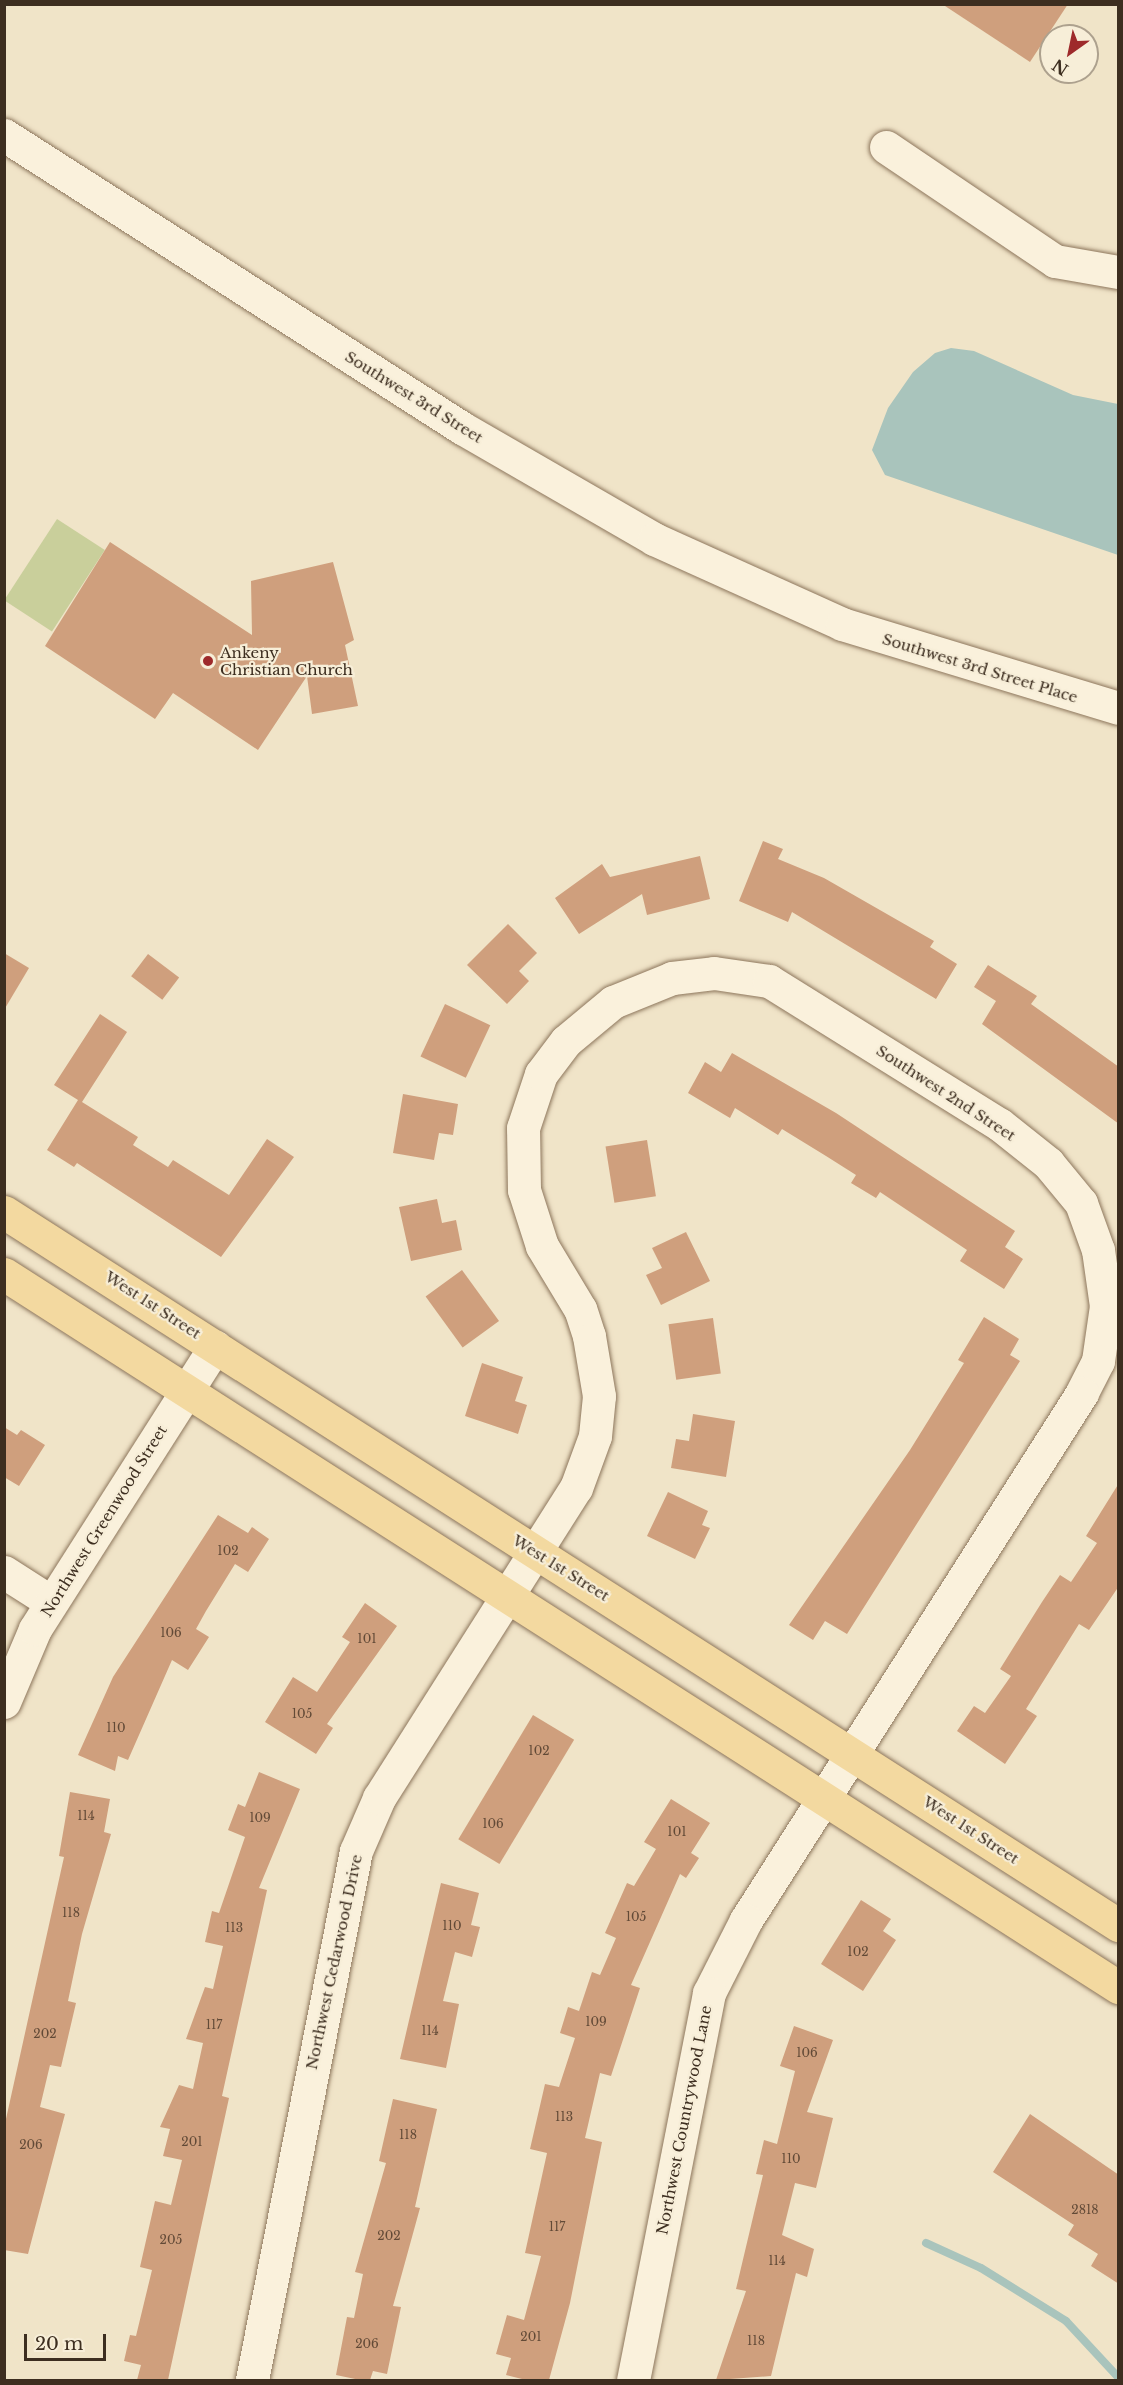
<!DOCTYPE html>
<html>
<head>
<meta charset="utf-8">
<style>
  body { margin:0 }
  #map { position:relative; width:1123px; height:2385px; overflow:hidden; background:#f0e4c8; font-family:"Libre Baskerville",serif }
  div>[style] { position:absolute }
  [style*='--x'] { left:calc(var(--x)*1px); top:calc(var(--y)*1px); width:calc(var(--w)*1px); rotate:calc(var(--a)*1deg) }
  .green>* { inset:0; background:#c9cf9b; transform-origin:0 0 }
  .water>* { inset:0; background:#a9c4bc }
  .stream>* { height:8px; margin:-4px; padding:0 4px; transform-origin:4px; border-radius:4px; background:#a9c4bc }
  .building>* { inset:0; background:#cf9f7d; transform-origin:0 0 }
  .roads { filter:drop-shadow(0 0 2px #8d765c) drop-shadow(0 0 2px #8d765c) }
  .minor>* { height:33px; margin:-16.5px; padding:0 16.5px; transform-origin:16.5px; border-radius:16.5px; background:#faf1dc }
  .major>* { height:33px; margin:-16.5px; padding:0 16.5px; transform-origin:16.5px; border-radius:16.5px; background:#f3d9a0 }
  .dots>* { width:16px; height:16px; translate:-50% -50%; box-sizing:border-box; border:3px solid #f7eed8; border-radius:50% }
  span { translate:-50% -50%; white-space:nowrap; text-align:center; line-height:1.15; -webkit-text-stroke:4.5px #f7eed8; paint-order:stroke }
  .number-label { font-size:12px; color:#624a37 }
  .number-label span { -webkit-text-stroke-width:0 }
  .street-label { font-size:15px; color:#3d2e20 }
  .poi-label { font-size:15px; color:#3d2e20 }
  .left { translate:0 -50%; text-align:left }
  .frame { position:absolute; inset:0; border:6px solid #3d2e20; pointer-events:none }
  .north { position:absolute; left:1039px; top:24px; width:60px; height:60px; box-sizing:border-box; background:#f7eed8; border:2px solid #ada18e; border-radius:50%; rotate:213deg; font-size:16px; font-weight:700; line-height:24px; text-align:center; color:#3d2e20 }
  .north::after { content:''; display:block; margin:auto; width:21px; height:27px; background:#9e2a2b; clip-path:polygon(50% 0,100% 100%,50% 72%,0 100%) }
  .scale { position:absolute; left:24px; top:2334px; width:82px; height:27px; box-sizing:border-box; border:3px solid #3d2e20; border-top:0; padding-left:8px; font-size:18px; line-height:21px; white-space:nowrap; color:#3d2e20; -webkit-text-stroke:4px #f7eed8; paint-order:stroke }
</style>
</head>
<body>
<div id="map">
  <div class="green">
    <div style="left:57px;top:519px;width:57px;height:97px;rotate:33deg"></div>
  </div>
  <div class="water">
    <div style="clip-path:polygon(951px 348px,974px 351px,1073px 395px,1118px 404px,1118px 555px,885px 475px,872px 450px,888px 408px,913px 372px,935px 353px)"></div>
  </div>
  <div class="stream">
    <div style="--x:926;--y:2243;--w:60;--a:24.4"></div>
    <div style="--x:981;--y:2268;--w:100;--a:31.9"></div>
    <div style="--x:1066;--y:2321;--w:76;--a:47.1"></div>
  </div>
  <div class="building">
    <div style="clip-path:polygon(942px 4px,1068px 4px,1030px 62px)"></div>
    <div style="clip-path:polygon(110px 542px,252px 635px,251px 581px,333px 562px,354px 640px,345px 645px,358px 706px,312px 714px,307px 676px,258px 750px,173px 693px,155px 719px,45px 646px)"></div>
    <div style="clip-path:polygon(763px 841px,783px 849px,778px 859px,824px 878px,934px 941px,930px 947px,957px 964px,936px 999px,792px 912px,788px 922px,739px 901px)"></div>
    <div style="clip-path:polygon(700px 856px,710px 899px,647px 915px,642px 894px,579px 934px,555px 898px,602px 864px,610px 877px)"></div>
    <div style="clip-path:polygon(508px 924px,537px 953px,519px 971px,529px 981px,507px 1004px,467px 965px)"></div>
    <div style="clip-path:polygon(4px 953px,29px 968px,4px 1010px)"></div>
    <div style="left:148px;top:954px;width:39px;height:28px;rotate:37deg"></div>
    <div style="clip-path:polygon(988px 965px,1037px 996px,1031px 1004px,1119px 1067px,1119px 1124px,982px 1024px,996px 1001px,974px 987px)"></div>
    <div style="left:445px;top:1004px;width:50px;height:58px;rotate:25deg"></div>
    <div style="clip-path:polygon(100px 1014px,127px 1032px,82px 1102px,138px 1137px,133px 1145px,168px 1167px,173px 1160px,229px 1195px,267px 1139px,294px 1157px,221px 1257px,77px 1163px,74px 1167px,47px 1150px,78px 1100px,54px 1085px)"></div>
    <div style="clip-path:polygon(732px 1053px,836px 1113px,1015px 1231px,1005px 1247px,1023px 1259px,1004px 1289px,960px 1261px,967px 1250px,880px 1192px,876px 1198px,851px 1183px,856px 1175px,826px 1156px,782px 1129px,778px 1135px,735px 1108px,730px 1118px,688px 1093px,705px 1062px,721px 1072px)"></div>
    <div style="clip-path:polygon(403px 1094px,458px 1104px,453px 1135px,439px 1133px,434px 1160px,393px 1153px)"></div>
    <div style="left:647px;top:1140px;width:57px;height:42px;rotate:81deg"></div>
    <div style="clip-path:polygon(437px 1199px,442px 1223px,456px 1220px,462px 1250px,411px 1261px,399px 1207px)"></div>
    <div style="clip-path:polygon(686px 1232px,710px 1281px,661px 1305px,646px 1275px,662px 1268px,652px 1248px)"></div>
    <div style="left:462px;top:1270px;width:63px;height:45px;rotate:54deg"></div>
    <div style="clip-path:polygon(984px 1317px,1019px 1339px,1010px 1355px,1020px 1361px,847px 1634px,825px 1621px,813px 1640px,789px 1625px,910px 1450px,964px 1363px,958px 1360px)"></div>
    <div style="left:713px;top:1318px;width:56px;height:45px;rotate:82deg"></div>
    <div style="clip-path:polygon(482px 1363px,523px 1377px,515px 1401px,527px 1405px,518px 1434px,465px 1416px)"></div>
    <div style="clip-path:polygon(693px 1414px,735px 1421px,726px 1477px,671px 1468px,676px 1439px,689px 1441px)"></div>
    <div style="clip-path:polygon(4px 1427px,17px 1435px,21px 1430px,45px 1445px,19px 1486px,4px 1477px)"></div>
    <div style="clip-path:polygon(1119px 1483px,1119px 1586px,1089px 1630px,1079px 1624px,1026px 1709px,1037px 1716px,1005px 1764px,957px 1731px,974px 1706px,985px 1713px,1011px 1676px,1000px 1669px,1042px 1602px,1060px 1575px,1071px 1582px,1097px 1543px,1086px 1536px)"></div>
    <div style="clip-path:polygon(668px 1492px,708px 1511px,702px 1525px,710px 1528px,695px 1559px,647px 1536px)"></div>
    <div style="clip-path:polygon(218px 1515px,248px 1533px,252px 1527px,269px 1539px,248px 1572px,235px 1564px,206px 1611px,196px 1629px,209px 1637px,188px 1670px,172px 1660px,128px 1760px,118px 1756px,115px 1771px,78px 1755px,113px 1677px)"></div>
    <div style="clip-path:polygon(365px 1603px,397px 1626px,327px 1724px,333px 1728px,316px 1754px,265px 1722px,293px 1677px,317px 1692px,350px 1642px,342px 1637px)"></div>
    <div style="left:533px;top:1715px;width:48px;height:145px;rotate:31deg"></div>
    <div style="clip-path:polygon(259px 1772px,300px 1789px,259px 1888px,267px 1890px,222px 2096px,229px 2098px,168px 2380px,137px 2380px,141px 2365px,124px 2361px,130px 2335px,136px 2336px,152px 2270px,140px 2267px,155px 2201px,171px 2205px,182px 2160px,163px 2156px,170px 2129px,160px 2127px,179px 2085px,193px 2089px,203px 2043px,186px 2039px,205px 1987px,213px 1989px,223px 1946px,205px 1942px,212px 1911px,219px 1913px,245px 1837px,228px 1830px,238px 1804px,245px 1807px)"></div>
    <div style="clip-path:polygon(70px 1792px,110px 1799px,104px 1832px,111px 1834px,82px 1934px,68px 2001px,76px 2003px,61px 2067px,50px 2065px,40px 2107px,65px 2114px,28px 2254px,4px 2250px,4px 2128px,64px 1857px,59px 1856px)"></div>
    <div style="clip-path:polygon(671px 1799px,710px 1823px,691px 1853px,699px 1858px,686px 1878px,680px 1874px,631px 1985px,640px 1988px,611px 2076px,600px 2073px,585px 2138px,602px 2142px,570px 2303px,549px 2380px,526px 2380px,506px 2375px,511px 2358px,496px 2354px,507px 2315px,524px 2320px,541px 2256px,525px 2253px,547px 2153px,530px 2149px,545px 2084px,559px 2087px,575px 2038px,560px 2033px,568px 2007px,579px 2011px,592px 1972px,600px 1975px,616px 1938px,605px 1933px,627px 1883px,634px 1886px,656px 1849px,644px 1842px)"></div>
    <div style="clip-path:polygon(441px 1883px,479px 1893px,471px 1925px,480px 1927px,472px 1957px,455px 1952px,443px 2001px,459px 2004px,446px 2068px,400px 2059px)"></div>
    <div style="clip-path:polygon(861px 1900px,891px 1919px,883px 1931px,896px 1940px,863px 1991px,821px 1964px)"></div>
    <div style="clip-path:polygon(794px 2026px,833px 2040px,807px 2112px,833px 2118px,816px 2188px,795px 2183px,782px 2235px,814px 2249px,807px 2277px,796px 2273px,771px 2376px,716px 2380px,746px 2291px,736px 2289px,763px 2175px,756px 2174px,764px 2140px,777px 2144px,795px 2071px,780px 2066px)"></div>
    <div style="clip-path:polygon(393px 2099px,437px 2109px,415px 2207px,420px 2208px,393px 2306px,401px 2307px,387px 2374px,373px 2371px,370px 2380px,360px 2380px,336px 2375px,347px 2317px,354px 2318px,363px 2274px,355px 2272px,386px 2163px,379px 2161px)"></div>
    <div style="clip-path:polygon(1030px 2114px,1119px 2175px,1119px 2284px,1091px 2266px,1098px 2254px,1068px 2235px,1074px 2225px,993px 2172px)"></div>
  </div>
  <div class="roads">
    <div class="minor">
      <div style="--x:4;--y:135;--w:544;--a:32.61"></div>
      <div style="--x:462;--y:428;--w:222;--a:30"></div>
      <div style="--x:654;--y:539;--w:206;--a:24.3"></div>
      <div style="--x:842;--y:624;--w:288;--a:16.9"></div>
      <div style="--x:886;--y:147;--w:204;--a:34"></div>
      <div style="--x:1055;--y:261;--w:64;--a:9.9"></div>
      <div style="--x:4;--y:1572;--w:56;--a:32.6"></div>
      <div style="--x:4;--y:1702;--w:79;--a:-67"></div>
      <div style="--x:35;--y:1629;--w:335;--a:-57.5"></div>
      <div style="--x:252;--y:2380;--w:539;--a:-78.88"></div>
      <div style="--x:356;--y:1851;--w:58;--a:-66.5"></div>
      <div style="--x:379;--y:1798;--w:367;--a:-57.6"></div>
      <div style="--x:576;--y:1488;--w:55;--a:-69.9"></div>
      <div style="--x:595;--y:1436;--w:40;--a:-84.3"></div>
      <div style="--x:599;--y:1396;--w:61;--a:-99.5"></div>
      <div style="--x:589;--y:1336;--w:28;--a:-108"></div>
      <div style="--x:580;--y:1309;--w:74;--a:-121.1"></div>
      <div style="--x:542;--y:1246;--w:59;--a:-107.8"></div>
      <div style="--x:524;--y:1190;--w:62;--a:-90.9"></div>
      <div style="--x:523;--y:1128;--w:57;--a:-71.6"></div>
      <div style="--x:541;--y:1074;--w:41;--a:-52.9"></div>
      <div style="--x:566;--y:1041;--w:61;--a:-39.7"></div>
      <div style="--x:613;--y:1002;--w:64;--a:-22.1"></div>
      <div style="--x:672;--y:978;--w:42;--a:-6.8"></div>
      <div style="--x:714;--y:973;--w:56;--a:8.3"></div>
      <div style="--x:769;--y:981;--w:271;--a:31.9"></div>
      <div style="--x:999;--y:1124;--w:63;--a:38.5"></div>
      <div style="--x:1048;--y:1163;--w:52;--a:50.5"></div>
      <div style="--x:1081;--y:1203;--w:50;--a:70.1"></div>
      <div style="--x:1098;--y:1250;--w:57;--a:81.9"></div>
      <div style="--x:1106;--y:1306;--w:56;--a:98.3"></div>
      <div style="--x:1098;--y:1361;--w:36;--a:117"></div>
      <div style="--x:1082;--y:1393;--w:625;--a:122.52"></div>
      <div style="--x:746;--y:1920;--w:82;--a:116.9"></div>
      <div style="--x:709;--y:1993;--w:394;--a:101.1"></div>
    </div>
    <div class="major">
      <div style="--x:4;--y:1212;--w:1323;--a:32.62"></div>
      <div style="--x:4;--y:1274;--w:1323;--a:32.62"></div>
    </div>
  </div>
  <div class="dots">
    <div style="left:208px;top:661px;background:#9e2a2b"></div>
  </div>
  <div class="number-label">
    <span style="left:228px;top:1551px">102</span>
    <span style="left:171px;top:1633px">106</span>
    <span style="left:367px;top:1639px">101</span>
    <span style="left:302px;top:1714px">105</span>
    <span style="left:116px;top:1728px">110</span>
    <span style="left:539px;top:1751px">102</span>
    <span style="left:86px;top:1816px">114</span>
    <span style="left:260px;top:1818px">109</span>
    <span style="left:493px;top:1824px">106</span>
    <span style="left:677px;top:1832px">101</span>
    <span style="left:71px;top:1913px">118</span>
    <span style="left:636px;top:1917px">105</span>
    <span style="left:452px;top:1926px">110</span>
    <span style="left:234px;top:1928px">113</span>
    <span style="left:858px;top:1952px">102</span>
    <span style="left:596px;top:2022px">109</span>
    <span style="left:214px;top:2025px">117</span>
    <span style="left:430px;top:2031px">114</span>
    <span style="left:45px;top:2034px">202</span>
    <span style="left:807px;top:2053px">106</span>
    <span style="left:564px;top:2117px">113</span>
    <span style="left:408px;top:2135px">118</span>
    <span style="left:192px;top:2142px">201</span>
    <span style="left:31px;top:2145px">206</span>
    <span style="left:791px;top:2159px">110</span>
    <span style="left:1085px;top:2210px">2818</span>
    <span style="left:557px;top:2227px">117</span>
    <span style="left:389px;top:2236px">202</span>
    <span style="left:171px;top:2240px">205</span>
    <span style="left:777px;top:2261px">114</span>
    <span style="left:531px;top:2337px">201</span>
    <span style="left:756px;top:2341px">118</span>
    <span style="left:367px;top:2344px">206</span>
  </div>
  <div class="street-label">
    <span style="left:414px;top:397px;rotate:32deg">Southwest 3rd Street</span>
    <span style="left:980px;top:668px;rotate:17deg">Southwest 3rd Street Place</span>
    <span style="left:946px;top:1093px;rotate:33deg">Southwest 2nd Street</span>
    <span style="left:153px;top:1305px;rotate:33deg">West 1st Street</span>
    <span style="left:104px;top:1521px;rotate:-58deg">Northwest Greenwood Street</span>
    <span style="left:561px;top:1568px;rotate:32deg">West 1st Street</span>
    <span style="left:971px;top:1830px;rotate:33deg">West 1st Street</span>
    <span style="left:334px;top:1962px;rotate:-78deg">Northwest Cedarwood Drive</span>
    <span style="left:684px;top:2120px;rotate:-79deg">Northwest Countrywood Lane</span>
  </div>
  <div class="poi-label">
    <span class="left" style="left:220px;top:661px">Ankeny<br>Christian Church</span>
  </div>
  <div class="frame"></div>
  <div class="north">N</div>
  <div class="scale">20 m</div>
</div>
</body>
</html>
